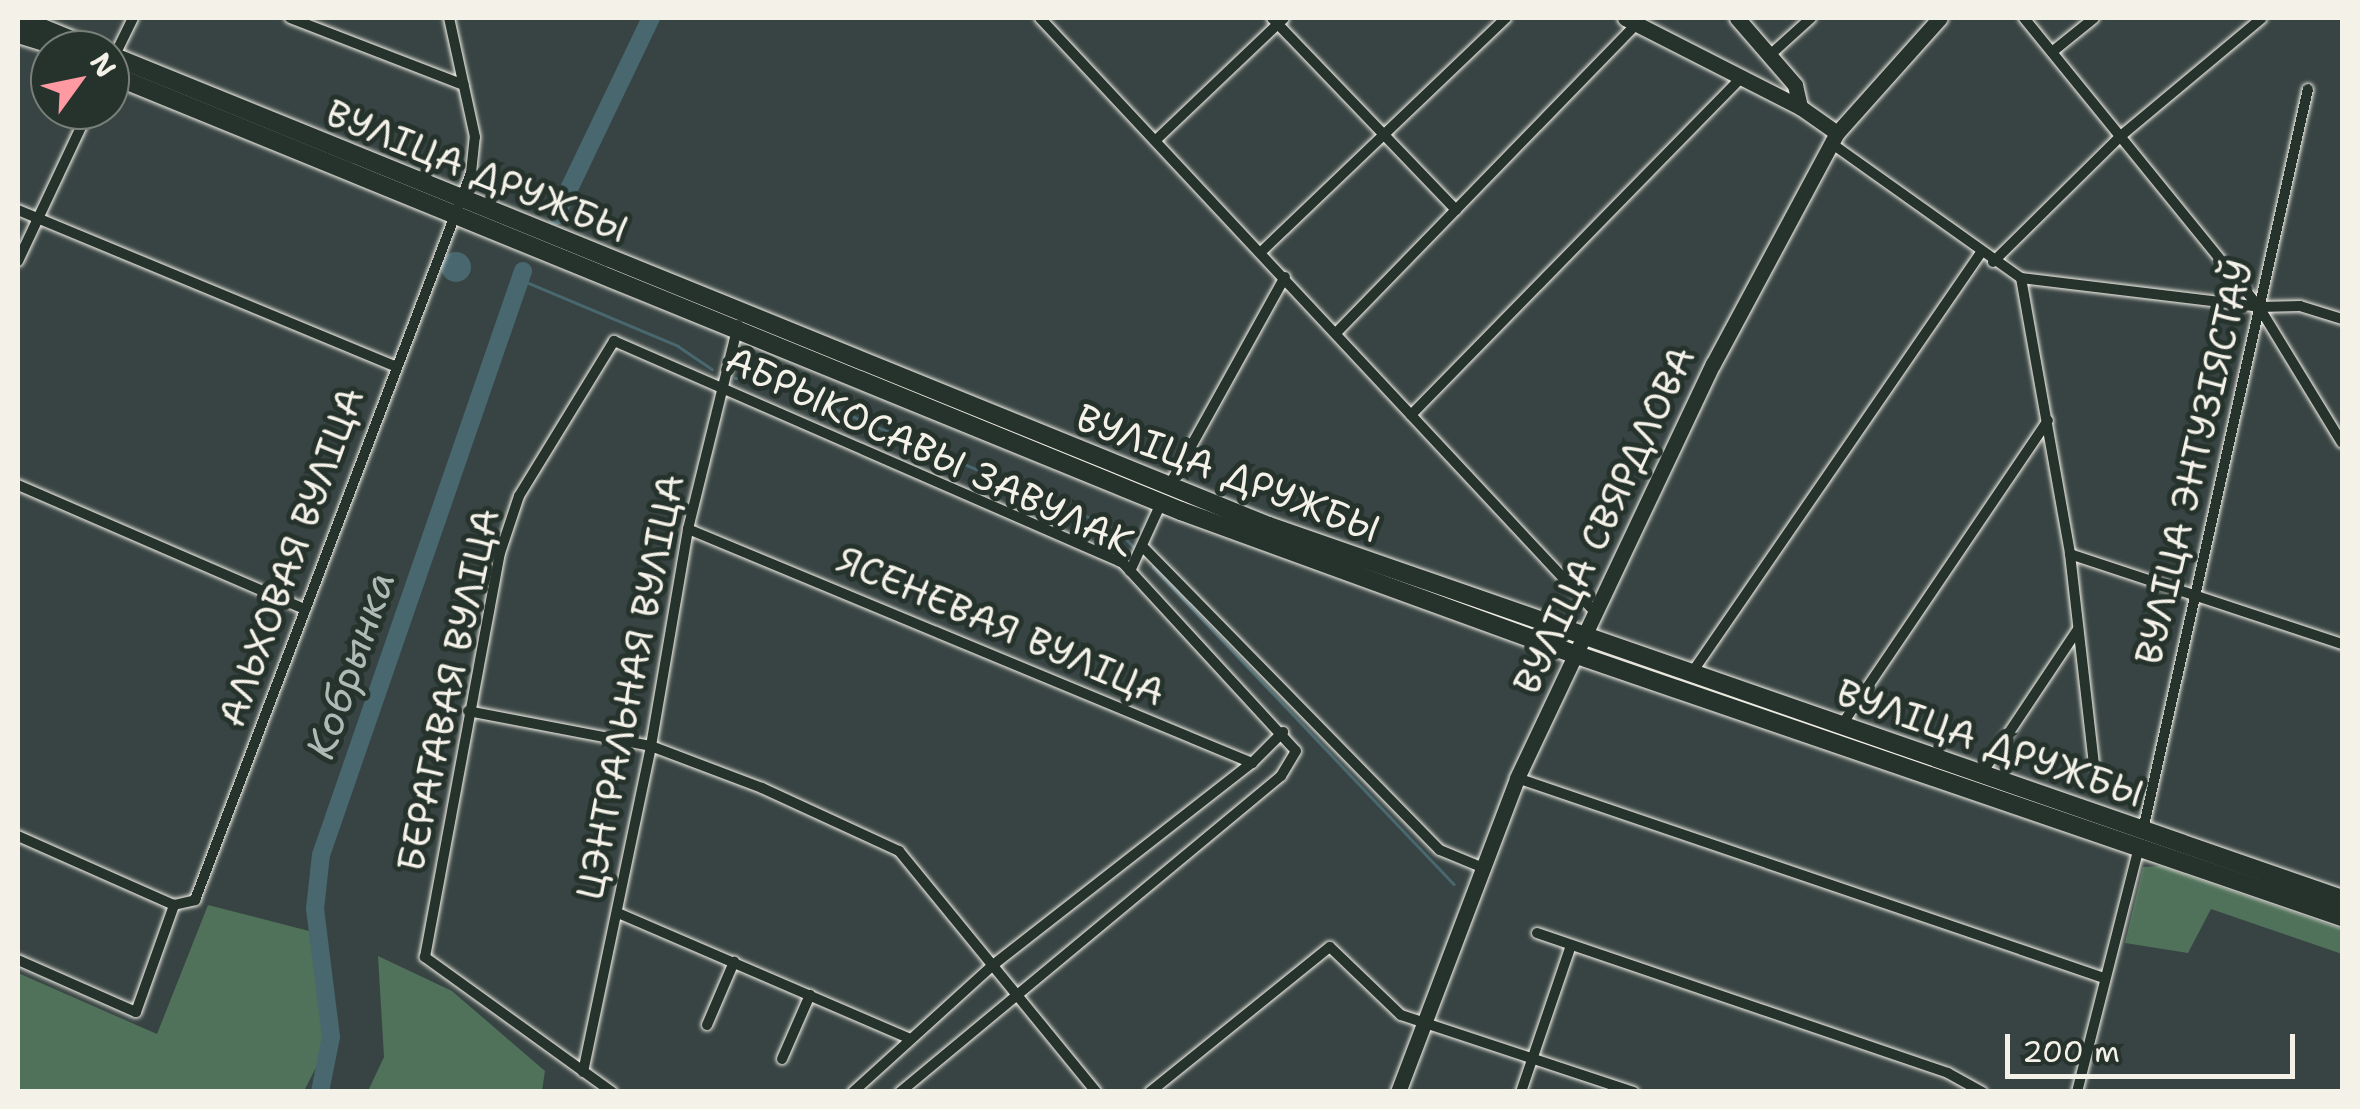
<!DOCTYPE html>
<html>
<head>
<meta charset="utf-8">
<style>
  body { margin:0 }
  #map { position:relative; width:2360px; height:1109px; overflow:hidden; background:#384443; font-family:"Shantell Sans",sans-serif }
  div>[style] { position:absolute }
  [style*='--x'] { left:calc(var(--x)*1px); top:calc(var(--y)*1px); width:calc(var(--w)*1px); rotate:calc(var(--a)*1deg) }
  .green>* { inset:0; background:#50715a }
  .water>* { inset:0; background:#48676e }
  .round { border-radius:50% }
  .stream>* { height:2.5px; margin:-1.25px; padding:0 1.25px; transform-origin:1.25px; border-radius:1.25px; background:#48676e }
  .river>* { height:18px; margin:-9px; padding:0 9px; transform-origin:9px; border-radius:9px; background:#48676e }
  .roads { filter:drop-shadow(0 0 2px #f4f1e8) drop-shadow(0 0 2px #f4f1e8) }
  .street>* { height:10px; margin:-5px; padding:0 5px; transform-origin:5px; border-radius:5px; background:#26332d }
  .secondary>* { height:15px; margin:-7.5px; padding:0 7.5px; transform-origin:7.5px; border-radius:7.5px; background:#26332d }
  .primary>* { height:18px; margin:-9px; padding:0 9px; transform-origin:9px; border-radius:9px; background:#26332d }
  span { translate:-50% -50%; white-space:nowrap; text-align:center; line-height:1.15; -webkit-text-stroke:10px #26332d; paint-order:stroke }
  .street-label { font-size:38px; color:#f4f1e8 }
  .water-label { font-size:40px; color:#afbab7; font-style:italic }
  .frame { position:absolute; inset:0; border:20px solid #f4f1e8; pointer-events:none }
  .north { position:absolute; left:30px; top:30px; width:100px; height:100px; box-sizing:border-box; background:#26332d; border:2px solid #787f78; border-radius:50%; rotate:57deg; font-size:28px; font-weight:700; line-height:40px; text-align:center; color:#f4f1e8 }
  .north::after { content:''; display:block; margin:auto; width:35px; height:45px; background:#ff9aa2; clip-path:polygon(50% 0,100% 100%,50% 72%,0 100%) }
  .scale { position:absolute; left:2005px; top:1034px; width:290px; height:45px; box-sizing:border-box; border:5px solid #f4f1e8; border-top:0; padding-left:12px; font-size:30px; line-height:35px; white-space:nowrap; color:#f4f1e8; -webkit-text-stroke:8px #26332d; paint-order:stroke }
</style>
</head>
<body>
<div id="map">
  <div class="green">
    <div style="clip-path:polygon(2160px 866px,2342px 929px,2342px 954px,2211px 909px,2188px 953px,2125px 943px,2143px 867px)"></div>
    <div style="clip-path:polygon(208px 905px,309px 931px,326px 1048px,304px 1091px,18px 1091px,18px 973px,157px 1034px)"></div>
    <div style="clip-path:polygon(378px 956px,452px 991px,545px 1071px,542px 1091px,368px 1091px,384px 1057px)"></div>
  </div>
  <div class="water">
    <div class="round" style="left:441px;top:252px;width:30px;height:30px"></div>
  </div>
  <div class="stream">
    <div style="--x:519;--y:279;--w:173;--a:22.8"></div>
    <div style="--x:678;--y:346;--w:41;--a:34.1"></div>
    <div style="--x:735;--y:378;--w:30;--a:2"></div>
    <div style="--x:765;--y:379;--w:380;--a:23.1"></div>
    <div style="--x:1115;--y:528;--w:27;--a:45"></div>
    <div style="--x:1153;--y:567;--w:437;--a:46.5"></div>
  </div>
  <div class="river">
    <div style="--x:556;--y:216;--w:220;--a:-64.4"></div>
    <div style="--x:320;--y:1092;--w:56;--a:-78.7"></div>
    <div style="--x:331;--y:1037;--w:129;--a:-97.1"></div>
    <div style="--x:315;--y:909;--w:54;--a:-83.7"></div>
    <div style="--x:321;--y:855;--w:618;--a:-70.92"></div>
  </div>
  <div class="roads">
    <div class="street">
      <div style="--x:290;--y:18;--w:186;--a:21.1"></div>
      <div style="--x:1040;--y:18;--w:814;--a:46.94"></div>
      <div style="--x:1272;--y:18;--w:266;--a:46.2"></div>
      <div style="--x:2024;--y:18;--w:372;--a:50.9"></div>
      <div style="--x:2259;--y:307;--w:159;--a:58.6"></div>
      <div style="--x:2052;--y:52;--w:54;--a:-39"></div>
      <div style="--x:1770;--y:55;--w:55;--a:-42.1"></div>
      <div style="--x:110;--y:65;--w:52;--a:-63.9"></div>
      <div style="--x:1157;--y:139;--w:175;--a:-43.6"></div>
      <div style="--x:1831;--y:143;--w:233;--a:35.4"></div>
      <div style="--x:2021;--y:278;--w:240;--a:6.9"></div>
      <div style="--x:2259;--y:307;--w:41;--a:-1.4"></div>
      <div style="--x:2300;--y:306;--w:44;--a:17.2"></div>
      <div style="--x:18;--y:210;--w:406;--a:22.5"></div>
      <div style="--x:1261;--y:252;--w:339;--a:-43.7"></div>
      <div style="--x:18;--y:261;--w:167;--a:-64.8"></div>
      <div style="--x:1993;--y:262;--w:181;--a:-44.6"></div>
      <div style="--x:2122;--y:135;--w:182;--a:-39.9"></div>
      <div style="--x:2021;--y:278;--w:280;--a:79.9"></div>
      <div style="--x:2070;--y:554;--w:213;--a:83.5"></div>
      <div style="--x:1337;--y:332;--w:430;--a:-45.8"></div>
      <div style="--x:1411;--y:415;--w:473;--a:-45.6"></div>
      <div style="--x:18;--y:485;--w:313;--a:23.4"></div>
      <div style="--x:1169;--y:486;--w:239;--a:-61"></div>
      <div style="--x:688;--y:529;--w:611;--a:22.53"></div>
      <div style="--x:1252;--y:763;--w:44;--a:-45"></div>
      <div style="--x:1143;--y:547;--w:424;--a:45.6"></div>
      <div style="--x:1440;--y:850;--w:44;--a:22.5"></div>
      <div style="--x:2070;--y:554;--w:287;--a:18.3"></div>
      <div style="--x:1130;--y:571;--w:77;--a:-65.4"></div>
      <div style="--x:1691;--y:674;--w:510;--a:-55.47"></div>
      <div style="--x:468;--y:711;--w:186;--a:10.8"></div>
      <div style="--x:651;--y:746;--w:119;--a:20.7"></div>
      <div style="--x:762;--y:788;--w:151;--a:24.7"></div>
      <div style="--x:899;--y:851;--w:311;--a:50.7"></div>
      <div style="--x:1841;--y:726;--w:369;--a:-55.9"></div>
      <div style="--x:1982;--y:773;--w:173;--a:-56.3"></div>
      <div style="--x:1517;--y:778;--w:620;--a:18.81"></div>
      <div style="--x:2143;--y:830;--w:759;--a:-77.45"></div>
      <div style="--x:18;--y:836;--w:171;--a:23.9"></div>
      <div style="--x:174;--y:905;--w:22;--a:-13"></div>
      <div style="--x:195;--y:900;--w:778;--a:-69.21"></div>
      <div style="--x:471;--y:173;--w:36;--a:-84"></div>
      <div style="--x:475;--y:137;--w:122;--a:-102.3"></div>
      <div style="--x:618;--y:913;--w:316;--a:23.3"></div>
      <div style="--x:1537;--y:933;--w:434;--a:18.8"></div>
      <div style="--x:1948;--y:1073;--w:39;--a:29"></div>
      <div style="--x:18;--y:960;--w:129;--a:23.8"></div>
      <div style="--x:136;--y:1012;--w:114;--a:-70.4"></div>
      <div style="--x:707;--y:1025;--w:69;--a:-66.8"></div>
      <div style="--x:782;--y:1059;--w:70;--a:-66.4"></div>
      <div style="--x:583;--y:1072;--w:333;--a:-78.2"></div>
      <div style="--x:651;--y:746;--w:220;--a:-80.3"></div>
      <div style="--x:688;--y:529;--w:210;--a:-76.2"></div>
      <div style="--x:612;--y:1092;--w:231;--a:-144.2"></div>
      <div style="--x:425;--y:957;--w:411;--a:-79.5"></div>
      <div style="--x:500;--y:553;--w:60;--a:-71.6"></div>
      <div style="--x:519;--y:496;--w:182;--a:-58.5"></div>
      <div style="--x:614;--y:341;--w:555;--a:23.56"></div>
      <div style="--x:1123;--y:563;--w:255;--a:47.4"></div>
      <div style="--x:1296;--y:751;--w:29;--a:121"></div>
      <div style="--x:1281;--y:776;--w:495;--a:140.3"></div>
      <div style="--x:853;--y:1092;--w:189;--a:-42.2"></div>
      <div style="--x:993;--y:965;--w:328;--a:-38"></div>
      <div style="--x:1150;--y:1092;--w:231;--a:-38.9"></div>
      <div style="--x:1330;--y:947;--w:98;--a:43.8"></div>
      <div style="--x:1401;--y:1015;--w:245;--a:18.3"></div>
      <div style="--x:1521;--y:1092;--w:155;--a:-71.2"></div>
      <div style="--x:2077;--y:1092;--w:253;--a:-75.8"></div>
    </div>
    <div class="secondary">
      <div style="--x:1625;--y:18;--w:196;--a:27"></div>
      <div style="--x:1800;--y:107;--w:45;--a:35.1"></div>
      <div style="--x:1737;--y:18;--w:89;--a:49.1"></div>
      <div style="--x:1795;--y:85;--w:23;--a:77"></div>
      <div style="--x:1398;--y:1092;--w:336;--a:-69.2"></div>
      <div style="--x:1517;--y:778;--w:458;--a:-64.7"></div>
      <div style="--x:1713;--y:364;--w:262;--a:-61.8"></div>
      <div style="--x:1837;--y:133;--w:154;--a:-48.2"></div>
    </div>
    <div class="primary">
      <div style="--x:18;--y:18;--w:84;--a:22.3"></div>
      <div style="--x:18;--y:34;--w:44;--a:17.2"></div>
      <div style="--x:110;--y:55;--w:1251;--a:22.12"></div>
      <div style="--x:1269;--y:526;--w:1136;--a:19.17"></div>
      <div style="--x:110;--y:74;--w:1157;--a:22.2"></div>
      <div style="--x:1181;--y:511;--w:421;--a:20"></div>
      <div style="--x:1577;--y:655;--w:809;--a:18.91"></div>
    </div>
  </div>
  <div class="street-label">
    <span style="left:477px;top:171px;rotate:22deg">ВУЛІЦА ДРУЖБЫ</span>
    <span style="left:930px;top:451px;rotate:25deg">АБРЫКОСАВЫ ЗАВУЛАК</span>
    <span style="left:2194px;top:462px;rotate:-77deg">ВУЛІЦА ЭНТУЗІЯСТАЎ</span>
    <span style="left:1228px;top:473px;rotate:21deg">ВУЛІЦА ДРУЖБЫ</span>
    <span style="left:1604px;top:520px;rotate:-65deg">ВУЛІЦА СВЯРДЛОВА</span>
    <span style="left:291px;top:557px;rotate:-70deg">АЛЬХОВАЯ ВУЛІЦА</span>
    <span style="left:1001px;top:626px;rotate:23deg">ЯСЕНЕВАЯ ВУЛІЦА</span>
    <span style="left:630px;top:687px;rotate:-79deg">ЦЭНТРАЛЬНАЯ ВУЛІЦА</span>
    <span style="left:448px;top:690px;rotate:-78deg">БЕРАГАВАЯ ВУЛІЦА</span>
    <span style="left:1990px;top:743px;rotate:19deg">ВУЛІЦА ДРУЖБЫ</span>
  </div>
  <div class="water-label">
    <span style="left:350px;top:665px;rotate:-71deg">Кобрынка</span>
  </div>
  <div class="frame"></div>
  <div class="north">N</div>
  <div class="scale">200 m</div>
</div>
</body>
</html>
